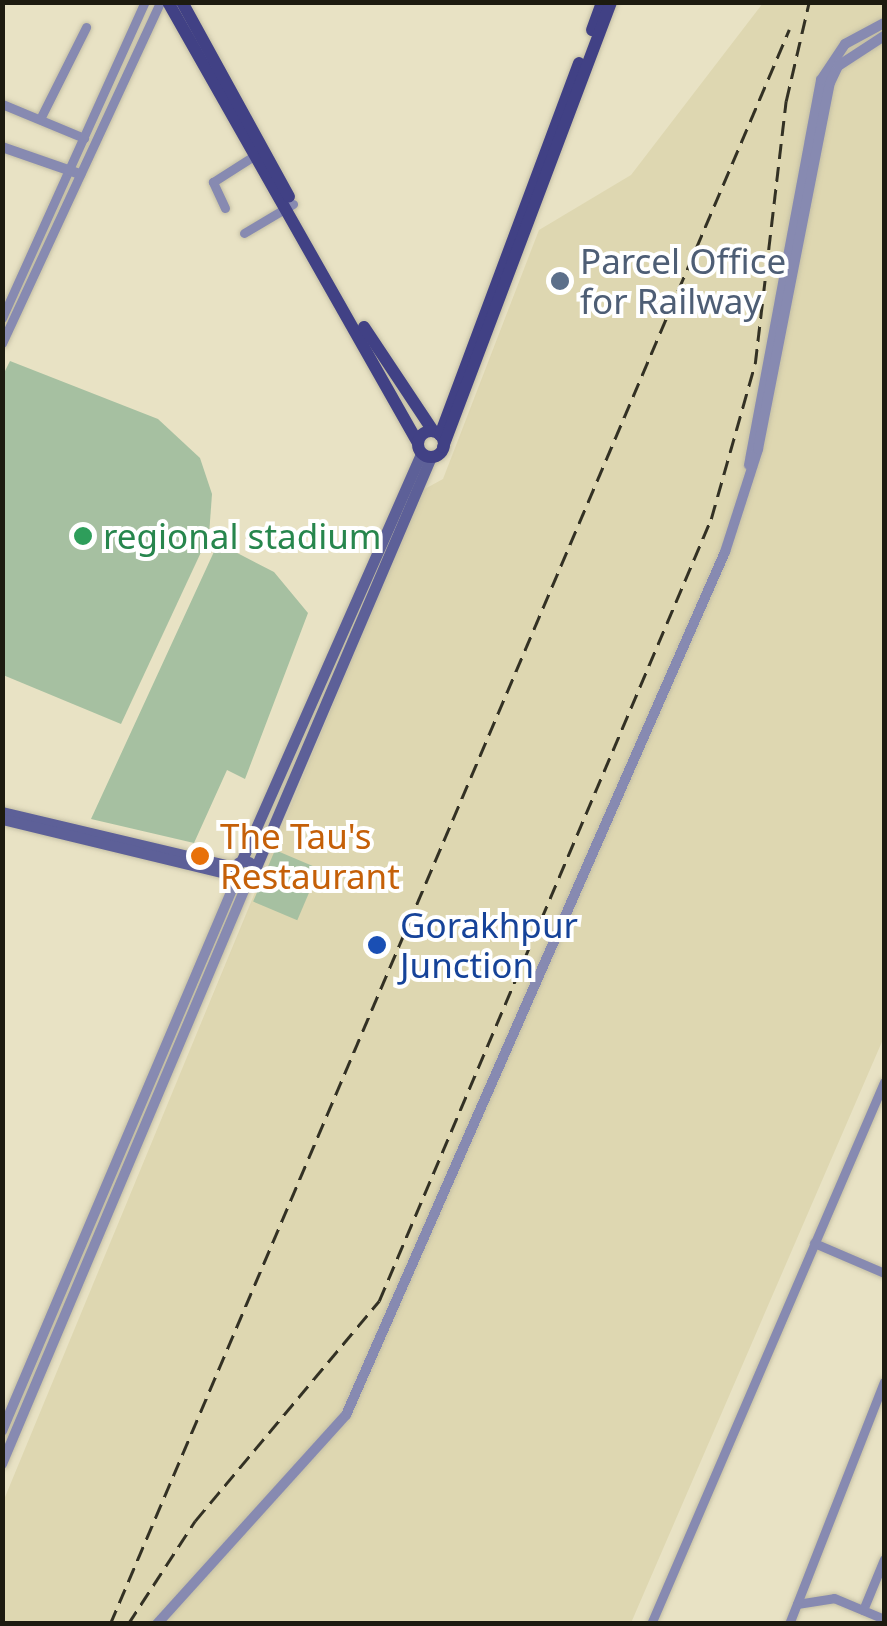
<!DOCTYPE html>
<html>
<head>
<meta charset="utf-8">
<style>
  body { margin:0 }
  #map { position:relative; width:887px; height:1626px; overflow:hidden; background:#e8e2c4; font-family:"Noto Sans",sans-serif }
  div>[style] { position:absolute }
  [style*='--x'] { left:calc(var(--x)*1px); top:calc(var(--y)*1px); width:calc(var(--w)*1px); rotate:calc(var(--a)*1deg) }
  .built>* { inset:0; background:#ded7b1 }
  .green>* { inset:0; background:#a6c0a1; transform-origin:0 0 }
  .roads { filter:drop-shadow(0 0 2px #c3bea4) drop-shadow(0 0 2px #c3bea4) }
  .minor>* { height:9px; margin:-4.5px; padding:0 4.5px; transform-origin:4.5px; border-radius:4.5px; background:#878ab1 }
  .tertiary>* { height:10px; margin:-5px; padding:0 5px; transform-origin:5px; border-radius:5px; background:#878ab1 }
  .secondary>* { height:11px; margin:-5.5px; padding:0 5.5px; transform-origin:5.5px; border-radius:5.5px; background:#5d6098 }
  .secondary>.ring { margin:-5.5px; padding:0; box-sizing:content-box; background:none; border:11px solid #5d6098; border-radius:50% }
  .primary>* { height:12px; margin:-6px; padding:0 6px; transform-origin:6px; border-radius:6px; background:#414185 }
  .primary>.ring { margin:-6px; padding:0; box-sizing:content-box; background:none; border:12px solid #414185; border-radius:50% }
  .rail>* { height:2.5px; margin-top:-1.25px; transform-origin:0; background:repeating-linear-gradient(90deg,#333124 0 15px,transparent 0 23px) }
  .dots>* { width:28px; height:28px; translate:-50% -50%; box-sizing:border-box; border:5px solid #fff; border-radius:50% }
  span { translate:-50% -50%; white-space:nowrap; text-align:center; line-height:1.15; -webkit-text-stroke:8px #fff; paint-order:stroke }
  .service-label { font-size:35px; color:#4e5e75 }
  .left { translate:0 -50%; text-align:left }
  .leisure-label { font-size:35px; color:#27864d }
  .food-label { font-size:35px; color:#c56008 }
  .transit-label { font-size:35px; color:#164399 }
  .frame { position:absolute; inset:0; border:5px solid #1d1b10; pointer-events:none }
</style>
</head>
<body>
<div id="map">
  <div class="built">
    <div style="clip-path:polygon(763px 3px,884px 3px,884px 1037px,631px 1623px,3px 1624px,3px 1502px,421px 491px,443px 479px,539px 230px,631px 175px)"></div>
  </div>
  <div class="green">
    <div style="clip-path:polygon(10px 361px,158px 419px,200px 458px,212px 494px,209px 535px,121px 724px,3px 675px,2px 377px)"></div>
    <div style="clip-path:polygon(218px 543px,274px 572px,308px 613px,245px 779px,227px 770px,194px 843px,91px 819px)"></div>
    <div style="left:275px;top:850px;width:48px;height:56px;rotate:23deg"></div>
  </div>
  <div class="roads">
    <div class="minor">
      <div style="--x:2;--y:104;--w:89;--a:22.5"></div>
      <div style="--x:40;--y:119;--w:103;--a:-63.4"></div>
      <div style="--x:225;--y:208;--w:29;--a:-115"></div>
      <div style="--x:213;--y:182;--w:52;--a:-32.5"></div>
      <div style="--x:244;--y:233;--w:57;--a:-30.6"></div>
      <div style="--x:2;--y:318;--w:347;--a:-65.7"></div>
      <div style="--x:2;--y:343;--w:376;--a:-65.1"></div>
      <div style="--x:814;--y:1243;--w:76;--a:23.2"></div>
      <div style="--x:797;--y:1604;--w:37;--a:-9"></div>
      <div style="--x:834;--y:1598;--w:54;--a:22.8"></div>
      <div style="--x:863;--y:1610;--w:55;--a:-67.6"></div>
      <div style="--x:651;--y:1624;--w:590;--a:-66.74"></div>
      <div style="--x:789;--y:1624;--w:260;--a:-68.6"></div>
    </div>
    <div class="tertiary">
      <div style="--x:2;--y:147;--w:83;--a:19.1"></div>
      <div style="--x:749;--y:465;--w:392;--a:-79.4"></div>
      <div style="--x:821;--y:80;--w:43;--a:-56.3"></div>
      <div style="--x:845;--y:44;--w:44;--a:-28.3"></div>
      <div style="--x:2;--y:1431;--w:601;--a:-66.98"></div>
      <div style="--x:2;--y:1464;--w:635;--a:-67.11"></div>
      <div style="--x:157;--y:1624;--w:282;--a:-47.9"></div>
      <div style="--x:346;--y:1415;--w:943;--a:-66.29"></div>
      <div style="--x:725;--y:552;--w:108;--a:-72.2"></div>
      <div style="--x:758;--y:449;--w:373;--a:-78.9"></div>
      <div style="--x:830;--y:83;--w:19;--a:-65"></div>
      <div style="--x:838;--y:66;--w:55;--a:-33.1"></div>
    </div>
    <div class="secondary">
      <div style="--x:2;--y:812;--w:239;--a:13.3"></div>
      <div style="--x:2;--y:819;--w:239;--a:13.6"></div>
      <div class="ring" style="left:234px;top:861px;width:9px;height:9px"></div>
      <div style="--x:241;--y:862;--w:447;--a:-66.2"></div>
      <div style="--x:253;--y:874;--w:453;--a:-66.9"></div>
    </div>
    <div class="primary">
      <div style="--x:168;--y:2;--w:507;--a:60.45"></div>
      <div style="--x:182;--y:2;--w:222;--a:61.2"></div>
      <div style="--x:592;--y:30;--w:30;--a:-70"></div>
      <div style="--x:364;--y:327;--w:125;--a:56.4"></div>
      <div class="ring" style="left:418px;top:431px;width:14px;height:14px"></div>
      <div style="--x:440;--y:435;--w:397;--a:-69.5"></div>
      <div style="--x:443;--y:447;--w:476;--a:-69.3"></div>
    </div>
  </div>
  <div class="rail">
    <div style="--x:110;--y:1624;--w:1733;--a:-66.93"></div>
    <div style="--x:128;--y:1624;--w:123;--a:-57"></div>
    <div style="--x:195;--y:1521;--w:287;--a:-50.1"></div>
    <div style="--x:379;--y:1301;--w:850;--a:-67"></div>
    <div style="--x:711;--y:519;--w:161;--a:-74.2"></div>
    <div style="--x:755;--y:364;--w:265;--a:-83.3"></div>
    <div style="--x:786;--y:101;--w:102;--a:-76.9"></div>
  </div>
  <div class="dots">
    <div style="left:560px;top:281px;background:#5c6f8a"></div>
    <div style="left:83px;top:536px;background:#2e9e5b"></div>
    <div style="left:200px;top:856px;background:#e8710a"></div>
    <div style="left:377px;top:945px;background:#1a4fb4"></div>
  </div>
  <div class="service-label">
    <span class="left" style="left:580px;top:281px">Parcel Office<br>for Railway</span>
  </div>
  <div class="leisure-label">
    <span class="left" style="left:103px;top:536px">regional stadium</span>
  </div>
  <div class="food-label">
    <span class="left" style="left:220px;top:856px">The Tau's<br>Restaurant</span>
  </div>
  <div class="transit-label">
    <span class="left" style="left:400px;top:945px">Gorakhpur<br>Junction</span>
  </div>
  <div class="frame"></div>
</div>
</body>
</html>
